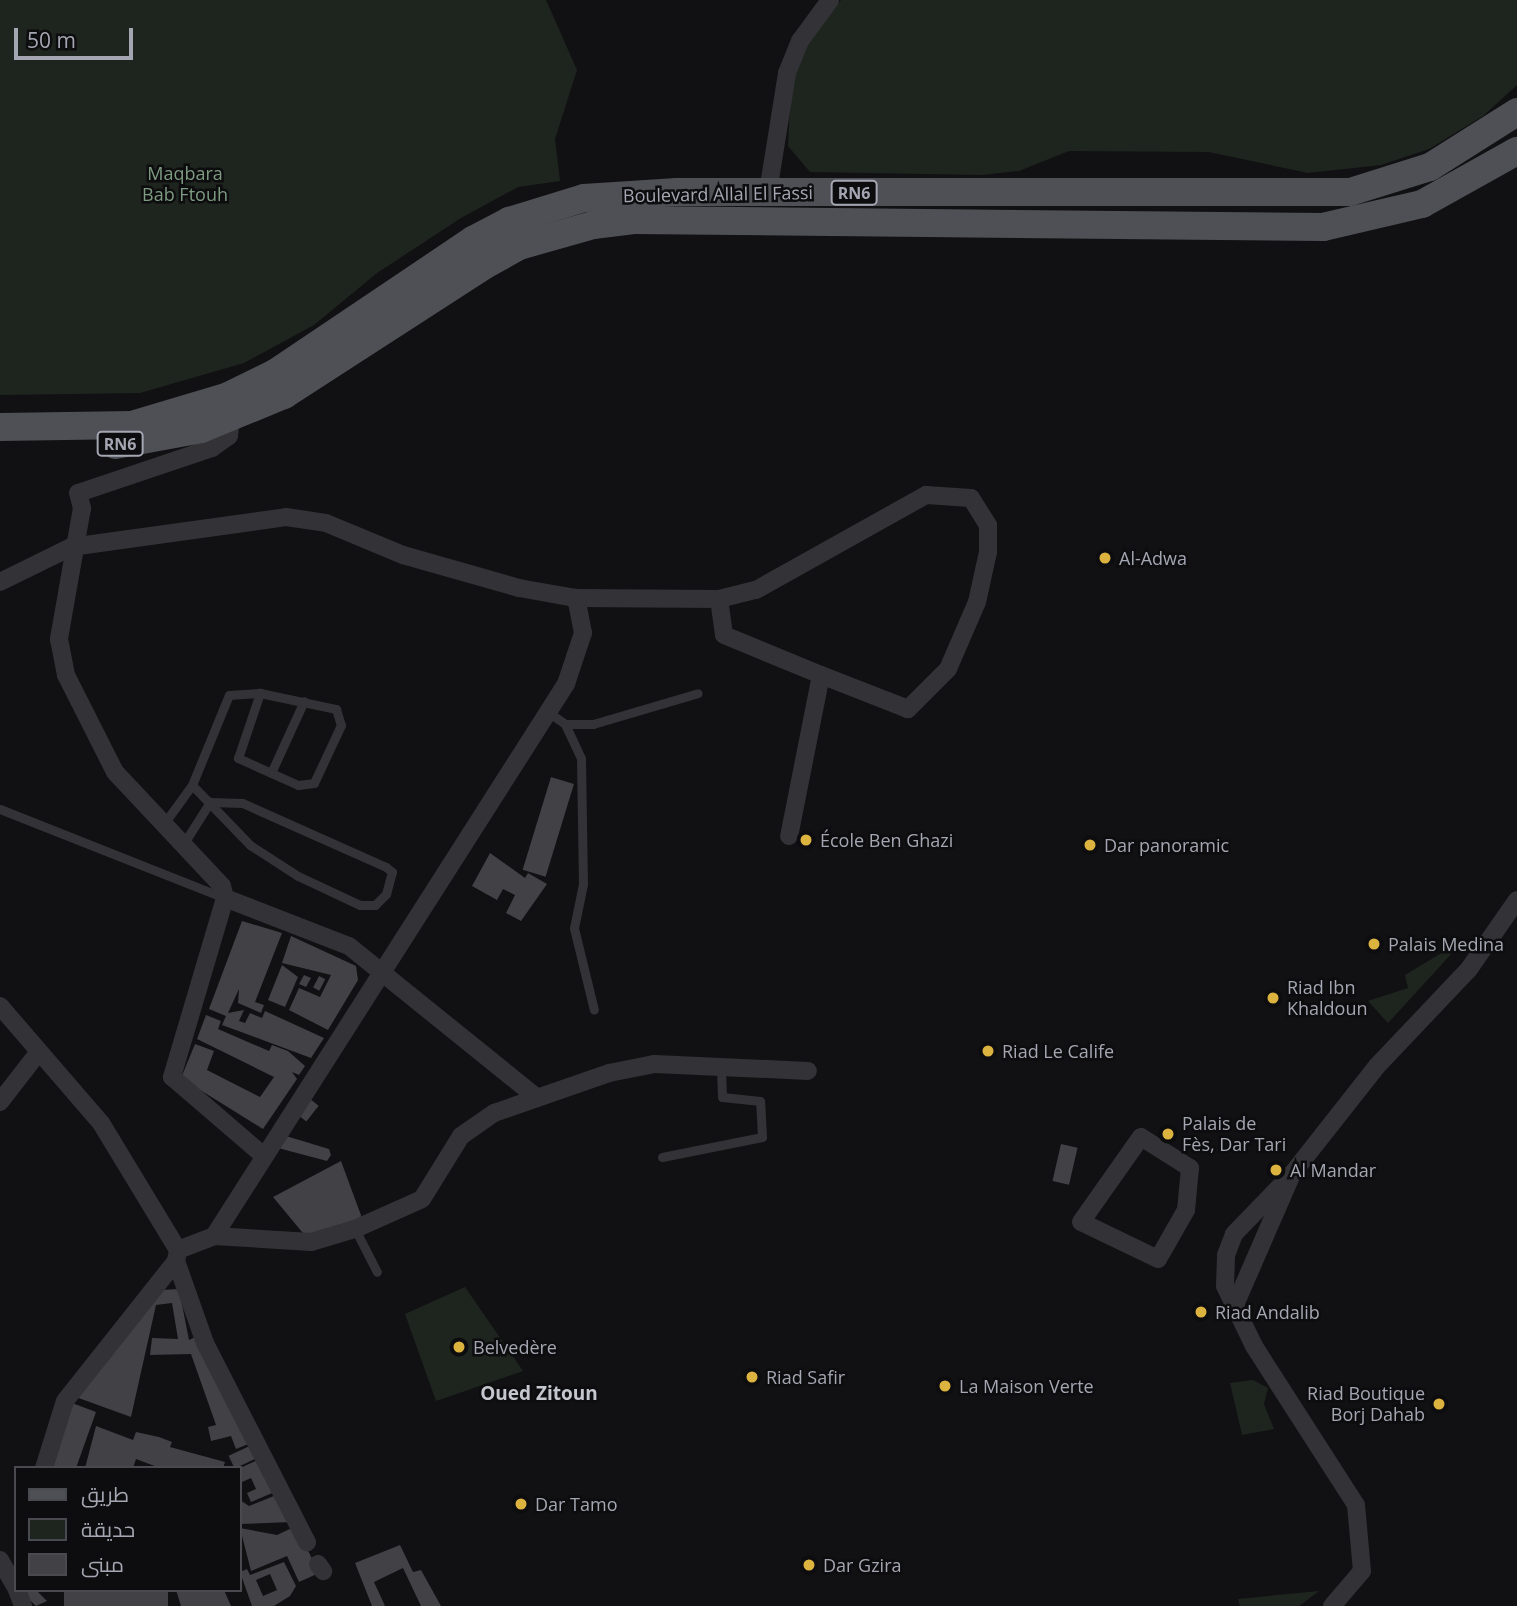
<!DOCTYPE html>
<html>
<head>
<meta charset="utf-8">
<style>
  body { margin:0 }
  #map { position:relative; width:1517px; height:1606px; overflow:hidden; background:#111113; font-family:"Open Sans",Cairo,sans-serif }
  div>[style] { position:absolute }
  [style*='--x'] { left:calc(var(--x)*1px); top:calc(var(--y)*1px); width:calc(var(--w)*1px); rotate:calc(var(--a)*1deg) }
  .green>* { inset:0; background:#1e251f }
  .building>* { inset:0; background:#414146; transform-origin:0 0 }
  .lane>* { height:9px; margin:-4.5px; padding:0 4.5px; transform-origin:4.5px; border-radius:4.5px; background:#333337 }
  .street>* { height:18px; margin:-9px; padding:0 9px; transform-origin:9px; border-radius:9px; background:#333337 }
  .primary>* { height:28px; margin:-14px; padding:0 14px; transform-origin:14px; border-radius:14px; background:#4f5056 }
  .dots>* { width:19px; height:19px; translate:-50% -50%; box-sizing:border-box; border:4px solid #0d0c0e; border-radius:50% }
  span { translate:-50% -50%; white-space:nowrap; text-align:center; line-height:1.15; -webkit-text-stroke:5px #0d0c0e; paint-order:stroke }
  .shield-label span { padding:2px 5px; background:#0d0c0e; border:2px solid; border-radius:5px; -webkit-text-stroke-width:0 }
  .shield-label { font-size:16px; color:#a4a7b2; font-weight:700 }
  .park-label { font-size:18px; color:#7d9b81 }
  .street-label { font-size:18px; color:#a4a7b2 }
  .poi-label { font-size:18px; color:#a4a7b2 }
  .left { translate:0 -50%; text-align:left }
  .right { translate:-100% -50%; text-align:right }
  .neighbourhood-label { font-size:19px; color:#c5c7ce; font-weight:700 }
  .legend { position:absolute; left:14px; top:1466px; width:228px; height:126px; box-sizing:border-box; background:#0d0c0e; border:2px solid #494a50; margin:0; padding:9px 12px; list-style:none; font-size:21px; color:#a4a7b2 }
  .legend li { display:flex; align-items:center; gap:14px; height:35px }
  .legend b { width:35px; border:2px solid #494a50 }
  .scale { position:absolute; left:14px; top:28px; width:119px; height:32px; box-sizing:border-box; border:4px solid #a4a7b2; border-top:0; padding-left:9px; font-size:21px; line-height:24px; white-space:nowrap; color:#a4a7b2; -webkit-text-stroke:5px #0d0c0e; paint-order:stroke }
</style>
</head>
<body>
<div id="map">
  <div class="green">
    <div style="clip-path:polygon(0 0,546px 0,577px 70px,555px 139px,560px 181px,518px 187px,461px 218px,377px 273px,314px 325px,244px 363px,140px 393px,0 395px)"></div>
    <div style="clip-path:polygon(841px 0,1517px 0,1517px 85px,1483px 116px,1429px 149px,1381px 165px,1308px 173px,1209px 152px,1069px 151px,1019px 171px,982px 175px,810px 172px,788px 146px,792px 64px)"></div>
    <div style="clip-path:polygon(1465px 939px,1388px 1023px,1368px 1001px,1408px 988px,1405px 975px)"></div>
    <div style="clip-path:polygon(465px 1287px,523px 1371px,436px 1401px,405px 1314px)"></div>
    <div style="clip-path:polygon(1253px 1380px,1268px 1388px,1264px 1404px,1274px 1429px,1242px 1435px,1230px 1383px)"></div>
    <div style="clip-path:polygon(1319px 1591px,1299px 1606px,1240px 1606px,1238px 1599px)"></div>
  </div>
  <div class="building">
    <div style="left:551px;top:777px;width:24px;height:97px;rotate:17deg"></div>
    <div style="clip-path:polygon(490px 853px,525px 878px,528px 873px,547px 884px,521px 921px,506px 913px,515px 895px,503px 889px,497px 900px,472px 886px)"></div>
    <div style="clip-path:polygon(242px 921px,282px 933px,255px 1002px,264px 1005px,261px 1013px,238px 1003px,239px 989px,228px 1013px,244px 1010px,239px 1021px,245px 1023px,250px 1013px,262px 1018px,265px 1011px,324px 1038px,311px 1058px,222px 1025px,226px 1016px,209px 1009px)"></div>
    <div style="clip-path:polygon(291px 936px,356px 966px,358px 980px,328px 1030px,289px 1010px,299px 988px,320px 997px,331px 975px,282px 963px)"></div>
    <div style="clip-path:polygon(282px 965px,298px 977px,285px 1007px,268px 1000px)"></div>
    <div style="clip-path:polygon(304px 975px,311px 978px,306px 987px,299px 984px)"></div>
    <div style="left:319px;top:976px;width:7px;height:13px;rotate:27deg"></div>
    <div style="clip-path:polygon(206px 1015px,221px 1021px,218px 1029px,269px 1051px,272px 1045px,288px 1051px,305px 1066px,299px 1075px,292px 1072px,297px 1079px,263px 1129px,181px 1078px,195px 1044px,214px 1051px,207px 1070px,260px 1097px,274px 1077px,197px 1039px)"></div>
    <div style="left:310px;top:1099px;width:11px;height:20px;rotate:38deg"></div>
    <div style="clip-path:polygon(286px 1136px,329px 1149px,331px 1155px,327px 1161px,278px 1148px)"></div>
    <div style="left:1061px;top:1144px;width:17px;height:38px;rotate:13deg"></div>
    <div style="clip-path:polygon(341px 1161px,362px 1218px,307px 1238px,273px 1197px)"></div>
    <div style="clip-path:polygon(179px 1289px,189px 1340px,200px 1335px,253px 1442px,236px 1449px,231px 1436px,211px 1441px,208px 1427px,216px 1425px,191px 1354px,150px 1355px,152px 1338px,178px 1339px,172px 1303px,156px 1305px,131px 1417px,73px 1396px,160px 1290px)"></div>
    <div style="clip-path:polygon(72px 1403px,96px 1412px,76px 1468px,49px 1468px)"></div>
    <div style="clip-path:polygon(96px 1426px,133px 1440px,136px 1432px,159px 1437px,172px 1442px,170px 1447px,225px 1462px,223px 1468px,160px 1468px,136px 1459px,133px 1468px,85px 1468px)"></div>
    <div style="left:254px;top:1444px;width:14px;height:28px;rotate:65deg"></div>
    <div style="clip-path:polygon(262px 1458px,277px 1491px,251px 1502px,247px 1493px,256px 1489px,251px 1478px,240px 1483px,240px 1468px)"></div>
    <div style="clip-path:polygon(279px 1494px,292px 1522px,240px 1524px,240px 1500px,249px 1506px)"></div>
    <div style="clip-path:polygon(296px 1526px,319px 1573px,299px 1582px,287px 1556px,251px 1571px,240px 1528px,277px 1535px)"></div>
    <div style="clip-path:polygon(400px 1545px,413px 1572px,421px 1570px,441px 1606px,421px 1606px,403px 1568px,374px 1582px,385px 1606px,372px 1606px,355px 1563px)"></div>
    <div style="clip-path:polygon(evenodd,284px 1562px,296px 1586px,290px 1596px,274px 1606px,252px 1606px,240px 1572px,247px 1569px,250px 1575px,284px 1562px,270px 1574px,277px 1590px,263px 1596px,256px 1580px,270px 1574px)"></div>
    <div style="clip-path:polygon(19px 1590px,36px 1590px,47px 1601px,36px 1606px)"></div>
    <div style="left:64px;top:1590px;width:104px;height:19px"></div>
    <div style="clip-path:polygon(176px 1590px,224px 1590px,231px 1606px,181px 1606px)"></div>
  </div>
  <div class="lane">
    <div style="--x:548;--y:712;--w:21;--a:35"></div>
    <div style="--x:565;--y:724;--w:38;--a:65"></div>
    <div style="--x:581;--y:759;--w:125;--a:89.1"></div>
    <div style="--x:583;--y:884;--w:45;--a:101.6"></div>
    <div style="--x:574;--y:928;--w:84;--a:76.3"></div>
    <div style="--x:565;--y:724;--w:28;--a:0"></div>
    <div style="--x:593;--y:724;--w:109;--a:-16.4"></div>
    <div style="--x:271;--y:773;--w:79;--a:-65.4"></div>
    <div style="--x:192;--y:785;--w:83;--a:46"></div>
    <div style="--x:250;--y:845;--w:57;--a:32.9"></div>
    <div style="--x:298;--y:876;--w:68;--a:25.1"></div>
    <div style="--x:360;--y:905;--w:15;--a:0"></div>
    <div style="--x:375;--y:905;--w:16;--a:-45"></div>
    <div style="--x:386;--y:894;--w:23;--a:-75"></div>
    <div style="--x:392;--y:872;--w:8;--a:-140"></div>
    <div style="--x:386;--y:867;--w:158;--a:-156"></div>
    <div style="--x:242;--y:803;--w:32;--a:-178"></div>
    <div style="--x:0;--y:809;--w:242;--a:21.6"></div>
    <div style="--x:163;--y:825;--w:49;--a:-54.1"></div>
    <div style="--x:192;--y:785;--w:97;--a:-67.7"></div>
    <div style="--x:229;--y:695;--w:31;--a:-4"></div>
    <div style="--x:260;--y:693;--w:78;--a:11.9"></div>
    <div style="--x:336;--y:709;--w:17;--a:73"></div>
    <div style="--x:341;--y:725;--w:64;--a:115"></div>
    <div style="--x:314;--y:783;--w:16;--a:173"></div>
    <div style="--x:298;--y:785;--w:66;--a:-155.8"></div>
    <div style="--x:238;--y:758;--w:69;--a:-71.3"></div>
    <div style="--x:184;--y:843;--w:49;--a:-57.6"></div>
    <div style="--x:662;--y:1157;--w:102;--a:-11.3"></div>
    <div style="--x:762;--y:1137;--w:36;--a:-93"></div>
    <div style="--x:760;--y:1101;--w:38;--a:-174"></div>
    <div style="--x:722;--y:1097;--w:28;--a:-92"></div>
    <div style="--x:355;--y:1229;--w:48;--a:62.9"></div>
  </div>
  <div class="street">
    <div style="--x:768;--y:192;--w:121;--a:-80.9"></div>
    <div style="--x:787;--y:73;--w:35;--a:-68"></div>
    <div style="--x:800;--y:41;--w:51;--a:-53.8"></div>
    <div style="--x:232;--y:411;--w:25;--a:97"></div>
    <div style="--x:229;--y:436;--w:21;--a:145"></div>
    <div style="--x:212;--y:448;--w:141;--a:161.4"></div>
    <div style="--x:78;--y:493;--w:16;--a:75"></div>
    <div style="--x:82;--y:508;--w:133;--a:100"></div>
    <div style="--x:59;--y:639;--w:37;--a:79"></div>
    <div style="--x:66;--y:675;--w:109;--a:63.2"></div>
    <div style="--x:115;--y:772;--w:156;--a:46.8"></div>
    <div style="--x:222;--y:886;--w:12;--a:76"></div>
    <div style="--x:225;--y:898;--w:187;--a:106.5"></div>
    <div style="--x:172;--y:1077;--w:121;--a:40.7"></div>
    <div style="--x:0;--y:582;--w:79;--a:-26.2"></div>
    <div style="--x:71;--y:547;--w:217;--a:-7.9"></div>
    <div style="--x:286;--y:517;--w:40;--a:8.5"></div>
    <div style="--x:326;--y:523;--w:83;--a:22.6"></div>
    <div style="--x:403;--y:555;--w:121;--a:15.9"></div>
    <div style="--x:519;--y:588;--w:58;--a:10"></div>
    <div style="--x:576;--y:598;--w:143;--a:0.4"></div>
    <div style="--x:719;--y:599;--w:38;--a:-14"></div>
    <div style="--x:756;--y:590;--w:195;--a:-29.2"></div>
    <div style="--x:926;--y:495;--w:45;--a:3.8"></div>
    <div style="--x:971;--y:498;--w:32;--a:58"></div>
    <div style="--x:988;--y:525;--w:27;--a:90"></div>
    <div style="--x:988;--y:552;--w:51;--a:102.4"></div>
    <div style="--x:977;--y:602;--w:73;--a:113.4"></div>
    <div style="--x:948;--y:669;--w:57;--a:135"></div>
    <div style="--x:908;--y:709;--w:93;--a:-158.7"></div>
    <div style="--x:719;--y:599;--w:36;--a:82"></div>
    <div style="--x:724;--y:635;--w:105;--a:22.4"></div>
    <div style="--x:821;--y:675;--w:164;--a:101.2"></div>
    <div style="--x:225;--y:898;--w:133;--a:21.2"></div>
    <div style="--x:349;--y:946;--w:240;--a:38.9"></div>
    <div style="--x:0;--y:1006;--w:155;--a:49.2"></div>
    <div style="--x:101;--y:1123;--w:149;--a:58.8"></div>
    <div style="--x:0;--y:1102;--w:62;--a:-52.2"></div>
    <div style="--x:1141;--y:1137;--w:58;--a:32.3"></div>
    <div style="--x:1190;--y:1168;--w:42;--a:95.4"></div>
    <div style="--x:1186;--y:1210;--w:56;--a:119.7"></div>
    <div style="--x:1158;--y:1259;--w:85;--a:-154.3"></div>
    <div style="--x:1081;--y:1222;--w:104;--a:-54.8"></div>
    <div style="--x:214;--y:1236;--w:97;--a:3.5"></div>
    <div style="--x:311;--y:1242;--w:46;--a:-16.5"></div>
    <div style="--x:355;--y:1229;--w:73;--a:-24.1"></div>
    <div style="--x:422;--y:1199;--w:74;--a:-58.2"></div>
    <div style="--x:461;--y:1136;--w:40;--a:-34.9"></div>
    <div style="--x:494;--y:1113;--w:122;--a:-19.2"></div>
    <div style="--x:609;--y:1073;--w:47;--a:-11.1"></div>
    <div style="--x:655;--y:1064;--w:153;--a:2.6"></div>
    <div style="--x:178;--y:1250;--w:39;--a:-21"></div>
    <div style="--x:214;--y:1236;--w:655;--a:-57.48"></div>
    <div style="--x:566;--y:684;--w:54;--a:-71.6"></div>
    <div style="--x:583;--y:633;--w:36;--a:-101"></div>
    <div style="--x:178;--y:1250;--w:11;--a:100"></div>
    <div style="--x:176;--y:1261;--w:87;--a:70.5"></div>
    <div style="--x:205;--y:1343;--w:224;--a:62.9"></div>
    <div style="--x:1235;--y:1305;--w:143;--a:-66.5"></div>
    <div style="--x:44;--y:1468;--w:70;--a:-72.6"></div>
    <div style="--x:65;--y:1401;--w:179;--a:-51.6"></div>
    <div style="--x:0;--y:1560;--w:32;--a:60"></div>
    <div style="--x:318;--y:1564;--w:9;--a:54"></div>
    <div style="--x:17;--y:1590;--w:17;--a:69"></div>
    <div style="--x:1332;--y:1606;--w:46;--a:-49.4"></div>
    <div style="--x:1362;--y:1571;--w:66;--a:-95.2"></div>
    <div style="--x:1356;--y:1505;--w:189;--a:-122.7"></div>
    <div style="--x:1254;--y:1346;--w:67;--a:-115.8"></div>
    <div style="--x:1225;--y:1286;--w:31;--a:-88"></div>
    <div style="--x:1226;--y:1255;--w:22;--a:-69"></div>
    <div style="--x:1234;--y:1234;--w:83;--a:-46"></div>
    <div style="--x:1292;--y:1174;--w:137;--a:-51.8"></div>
    <div style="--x:1377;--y:1066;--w:134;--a:-46.5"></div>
    <div style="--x:1469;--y:969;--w:84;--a:-55.2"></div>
  </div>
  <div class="primary">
    <div style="--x:0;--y:427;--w:132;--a:-0.9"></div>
    <div style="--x:132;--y:425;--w:98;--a:-16.6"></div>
    <div style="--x:226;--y:397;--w:55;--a:-26.1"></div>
    <div style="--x:275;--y:373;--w:239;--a:-33.9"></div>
    <div style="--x:473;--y:240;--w:41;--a:-27.8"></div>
    <div style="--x:509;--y:221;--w:78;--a:-17"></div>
    <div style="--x:584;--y:198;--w:93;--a:-3.7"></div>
    <div style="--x:677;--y:192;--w:673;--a:0"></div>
    <div style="--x:1350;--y:192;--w:84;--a:-17.4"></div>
    <div style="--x:1430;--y:167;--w:103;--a:-32.3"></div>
    <div style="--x:115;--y:445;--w:87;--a:-10.5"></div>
    <div style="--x:201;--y:429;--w:90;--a:-22.3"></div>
    <div style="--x:284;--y:395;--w:239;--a:-32.9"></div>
    <div style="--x:485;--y:265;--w:39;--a:-29"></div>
    <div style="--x:519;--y:246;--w:77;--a:-15.8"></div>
    <div style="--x:593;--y:225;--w:39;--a:-7"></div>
    <div style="--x:632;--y:220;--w:691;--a:0.58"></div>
    <div style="--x:1323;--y:227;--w:102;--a:-13.1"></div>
    <div style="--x:1422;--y:204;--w:109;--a:-29.2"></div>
  </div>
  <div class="dots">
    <div style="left:1105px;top:558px;background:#ddb33f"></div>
    <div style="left:806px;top:840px;background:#ddb33f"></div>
    <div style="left:1090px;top:845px;background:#ddb33f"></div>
    <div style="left:1374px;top:944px;background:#ddb33f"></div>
    <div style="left:1273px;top:998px;background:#ddb33f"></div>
    <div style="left:988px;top:1051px;background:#ddb33f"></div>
    <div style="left:1168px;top:1134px;background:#ddb33f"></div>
    <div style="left:1276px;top:1170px;background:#ddb33f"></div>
    <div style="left:1201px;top:1312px;background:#ddb33f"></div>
    <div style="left:459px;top:1347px;background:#ddb33f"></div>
    <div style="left:752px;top:1377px;background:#ddb33f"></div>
    <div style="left:945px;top:1386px;background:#ddb33f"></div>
    <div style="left:1439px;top:1404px;background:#ddb33f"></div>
    <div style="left:521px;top:1504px;background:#ddb33f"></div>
    <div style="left:809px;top:1565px;background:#ddb33f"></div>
  </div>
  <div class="shield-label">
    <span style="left:854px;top:193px">RN6</span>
    <span style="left:120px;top:444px">RN6</span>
  </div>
  <div class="park-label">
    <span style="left:185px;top:184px">Maqbara<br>Bab Ftouh</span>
  </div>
  <div class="street-label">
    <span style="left:718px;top:194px;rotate:-1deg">Boulevard Allal El Fassi</span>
  </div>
  <div class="poi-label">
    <span class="left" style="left:1119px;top:558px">Al-Adwa</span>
    <span class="left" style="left:820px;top:840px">École Ben Ghazi</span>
    <span class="left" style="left:1104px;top:845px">Dar panoramic</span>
    <span class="left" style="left:1388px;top:944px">Palais Medina</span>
    <span class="left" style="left:1287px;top:998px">Riad Ibn<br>Khaldoun</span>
    <span class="left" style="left:1002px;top:1051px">Riad Le Calife</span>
    <span class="left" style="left:1182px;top:1134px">Palais de<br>Fès, Dar Tari</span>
    <span class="left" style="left:1290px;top:1170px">Al Mandar</span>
    <span class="left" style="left:1215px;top:1312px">Riad Andalib</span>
    <span class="left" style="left:473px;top:1347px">Belvedère</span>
    <span class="left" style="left:766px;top:1377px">Riad Safir</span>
    <span class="left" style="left:959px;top:1386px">La Maison Verte</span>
    <span class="right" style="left:1425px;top:1404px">Riad Boutique<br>Borj Dahab</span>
    <span class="left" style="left:535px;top:1504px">Dar Tamo</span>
    <span class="left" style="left:823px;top:1565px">Dar Gzira</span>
  </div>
  <div class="neighbourhood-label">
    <span style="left:539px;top:1394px">Oued Zitoun</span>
  </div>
  <ul class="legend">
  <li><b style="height:9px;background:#4f5056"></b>طريق</li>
  <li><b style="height:19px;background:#1e251f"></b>حديقة</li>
  <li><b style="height:19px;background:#414146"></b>مبنى</li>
  </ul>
  <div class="scale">50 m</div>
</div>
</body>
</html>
